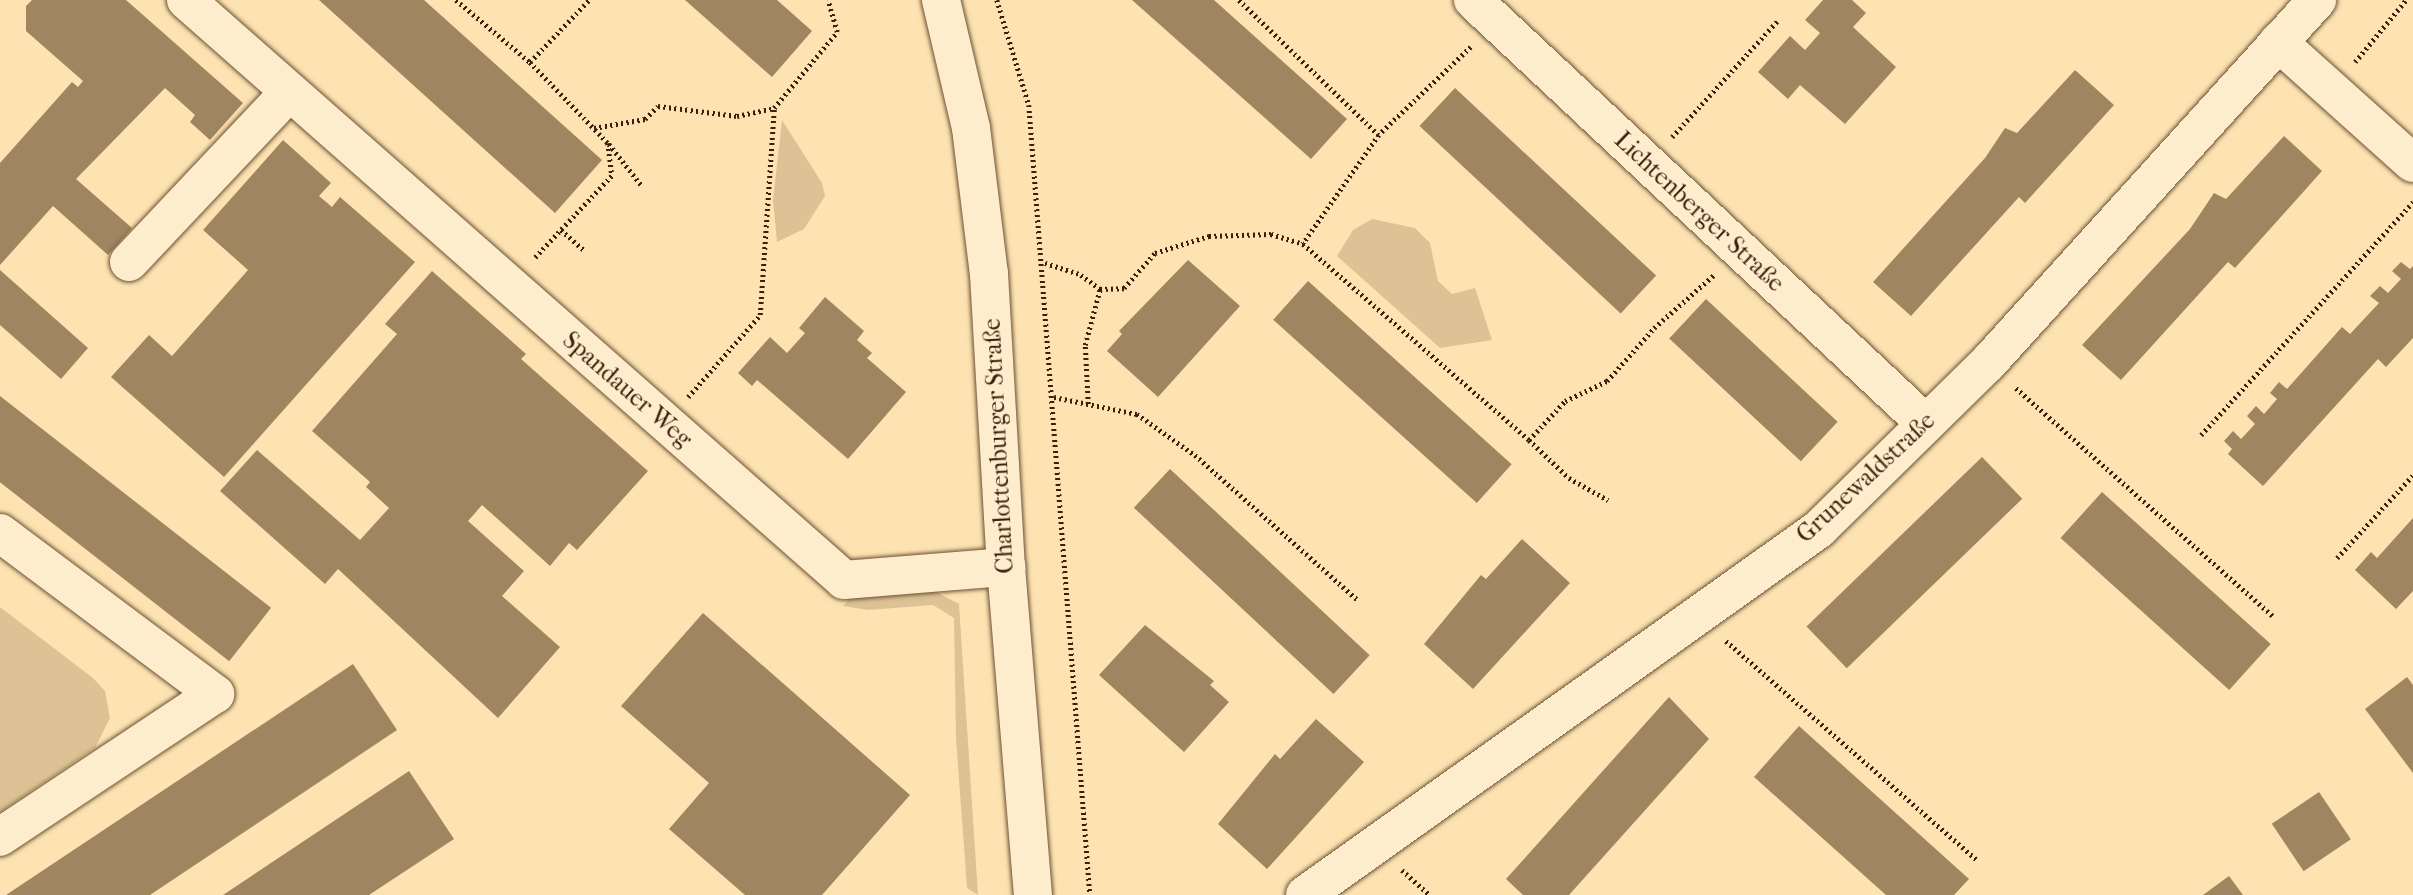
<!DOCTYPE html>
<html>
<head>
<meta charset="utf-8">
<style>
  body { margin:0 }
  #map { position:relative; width:2413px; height:895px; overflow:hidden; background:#fee3b2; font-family:"IM FELL French Canon",serif }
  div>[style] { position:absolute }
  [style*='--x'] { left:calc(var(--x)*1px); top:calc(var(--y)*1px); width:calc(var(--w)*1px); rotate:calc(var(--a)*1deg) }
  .green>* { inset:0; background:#ddc295 }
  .building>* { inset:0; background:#a08561; transform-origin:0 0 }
  .path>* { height:4.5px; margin-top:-2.25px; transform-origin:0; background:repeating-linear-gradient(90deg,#3a200a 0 2px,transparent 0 5.5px) }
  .roads { filter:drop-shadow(0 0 2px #6b5134) drop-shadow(0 0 2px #6b5134) }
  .minor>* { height:38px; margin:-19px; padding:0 19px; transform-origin:19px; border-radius:19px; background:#feedcd }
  span { translate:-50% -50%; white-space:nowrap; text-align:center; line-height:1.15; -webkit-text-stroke:5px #feedcd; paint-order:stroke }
  .street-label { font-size:24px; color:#3a200a }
</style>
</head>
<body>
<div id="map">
  <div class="green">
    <div style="clip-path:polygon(782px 120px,822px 183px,825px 196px,804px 229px,777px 242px,773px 200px)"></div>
    <div style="clip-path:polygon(1372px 219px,1415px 228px,1430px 243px,1438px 281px,1452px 294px,1475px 288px,1492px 340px,1440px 348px,1337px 256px,1353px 230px)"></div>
    <div style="clip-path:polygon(936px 592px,959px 604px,978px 895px,967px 888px,956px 739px,954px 618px,933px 605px,868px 610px,843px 606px,849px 599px)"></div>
    <div style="clip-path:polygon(0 607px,93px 678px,105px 691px,110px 718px,95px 748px,0 812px)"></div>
  </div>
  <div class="building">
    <div style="clip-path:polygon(32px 0,126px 0,243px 103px,210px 140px,190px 122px,195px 115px,165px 88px,76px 179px,132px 228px,108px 255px,53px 206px,0 265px,0 163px,72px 82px,78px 87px,83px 81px,26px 31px,26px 6px)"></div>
    <div style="clip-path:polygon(319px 0,424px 0,602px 160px,555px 213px)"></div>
    <div style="clip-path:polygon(685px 0,777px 0,812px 31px,772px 77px)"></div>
    <div style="clip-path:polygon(1132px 0,1214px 0,1347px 119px,1311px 159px)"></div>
    <div style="clip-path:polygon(1823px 0,1852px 0,1866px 13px,1853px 27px,1896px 67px,1845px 124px,1800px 85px,1788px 99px,1758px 72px,1790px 36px,1805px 50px,1820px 33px,1805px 20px)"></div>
    <div style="clip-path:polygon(2075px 70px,2114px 105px,2025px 203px,2019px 197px,1911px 316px,1873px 282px,1985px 158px,2005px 128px,2017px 133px)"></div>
    <div style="left:1455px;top:88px;width:275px;height:52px;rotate:43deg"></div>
    <div style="clip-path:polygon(2284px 136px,2322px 171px,2235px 268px,2228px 262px,2121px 380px,2082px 345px,2190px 229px,2214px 193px,2226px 199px)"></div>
    <div style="clip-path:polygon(283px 140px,331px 183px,319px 196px,332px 207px,340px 197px,415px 262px,224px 477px,111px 377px,149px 335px,172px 356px,248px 270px,203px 230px)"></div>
    <div style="clip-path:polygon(1188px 260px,1240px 306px,1158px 397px,1107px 351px,1122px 334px,1119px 331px)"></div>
    <div style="clip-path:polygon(2401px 262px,2410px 269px,2413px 266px,2413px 338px,2386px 367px,2378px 359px,2263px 486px,2228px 454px,2232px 449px,2224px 441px,2233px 431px,2241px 439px,2255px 424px,2247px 416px,2256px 406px,2264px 414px,2277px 399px,2270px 393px,2279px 382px,2287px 389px,2342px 327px,2350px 334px,2379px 303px,2370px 296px,2380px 286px,2388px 293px,2401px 279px,2392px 271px)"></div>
    <div style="clip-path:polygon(0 270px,88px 348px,61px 379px,0 325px)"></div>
    <div style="clip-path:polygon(432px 271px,526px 354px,521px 359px,648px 471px,577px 550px,569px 543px,550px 566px,482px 505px,468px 521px,524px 571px,502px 596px,560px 647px,498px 718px,338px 569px,325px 584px,220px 491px,257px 450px,360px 540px,389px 508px,366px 487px,370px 482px,312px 431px,397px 334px,385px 324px)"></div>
    <div style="left:1308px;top:281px;width:274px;height:52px;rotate:42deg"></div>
    <div style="clip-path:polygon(825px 297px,864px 331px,857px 340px,872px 353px,867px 358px,906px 392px,848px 459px,757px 380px,752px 386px,738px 373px,770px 337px,787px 353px,805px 333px,799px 328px)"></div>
    <div style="left:1706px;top:299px;width:180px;height:54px;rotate:43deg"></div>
    <div style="left:0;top:396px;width:344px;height:68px;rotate:38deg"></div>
    <div style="left:1982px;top:457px;width:58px;height:244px;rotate:46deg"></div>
    <div style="left:1170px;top:469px;width:273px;height:53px;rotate:43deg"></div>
    <div style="left:2102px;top:492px;width:227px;height:62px;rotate:42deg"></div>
    <div style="clip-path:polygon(2413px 518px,2413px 591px,2396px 609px,2355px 570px,2371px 552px,2377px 558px)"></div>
    <div style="clip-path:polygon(1522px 539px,1570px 583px,1473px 689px,1424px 644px,1481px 575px,1486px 579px)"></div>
    <div style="clip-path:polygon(703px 613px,910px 795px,822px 895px,745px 895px,669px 829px,709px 783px,621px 706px)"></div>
    <div style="clip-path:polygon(1145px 625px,1214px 681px,1210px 685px,1229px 702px,1184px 752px,1099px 675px)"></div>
    <div style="clip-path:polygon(353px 664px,397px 730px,150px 895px,6px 895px)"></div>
    <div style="clip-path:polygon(2407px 677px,2413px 685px,2413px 773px,2365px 709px)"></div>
    <div style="clip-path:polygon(1669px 697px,1709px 739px,1569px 895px,1523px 895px,1506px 879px)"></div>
    <div style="clip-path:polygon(1316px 719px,1364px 762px,1267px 869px,1218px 824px,1275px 754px,1280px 759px)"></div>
    <div style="clip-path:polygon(1799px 726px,1969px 879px,1954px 895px,1886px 895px,1754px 777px)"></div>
    <div style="clip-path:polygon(409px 771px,454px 839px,369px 895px,223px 895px)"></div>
    <div style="left:2319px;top:792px;width:57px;height:57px;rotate:56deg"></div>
    <div style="clip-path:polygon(2229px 876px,2243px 895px,2203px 895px)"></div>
  </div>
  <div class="path">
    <div style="--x:456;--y:0;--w:97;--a:40"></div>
    <div style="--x:530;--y:62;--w:86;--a:-46.4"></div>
    <div style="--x:997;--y:0;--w:110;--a:73.1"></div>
    <div style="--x:1029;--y:105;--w:792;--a:85.58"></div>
    <div style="--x:1239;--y:0;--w:194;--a:44"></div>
    <div style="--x:1471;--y:47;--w:127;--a:136.3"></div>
    <div style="--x:1379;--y:135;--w:133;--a:124.9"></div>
    <div style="--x:1303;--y:244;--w:299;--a:40.9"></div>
    <div style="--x:1529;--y:440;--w:53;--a:-47.3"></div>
    <div style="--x:1565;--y:401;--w:47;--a:-25.5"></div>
    <div style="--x:1607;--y:381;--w:71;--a:-48.4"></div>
    <div style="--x:1654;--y:328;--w:80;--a:-41.5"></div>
    <div style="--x:530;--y:62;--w:112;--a:46.1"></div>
    <div style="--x:608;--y:143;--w:33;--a:83"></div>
    <div style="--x:612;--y:176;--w:112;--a:133.2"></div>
    <div style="--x:2355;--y:62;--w:80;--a:-50.6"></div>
    <div style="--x:594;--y:128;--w:52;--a:-10"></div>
    <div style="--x:645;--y:119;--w:18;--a:-45"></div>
    <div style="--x:658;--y:106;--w:80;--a:7.2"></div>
    <div style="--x:737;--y:116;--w:38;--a:-12"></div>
    <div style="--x:1672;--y:137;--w:158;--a:-47.8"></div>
    <div style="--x:609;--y:144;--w:53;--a:51.8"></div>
    <div style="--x:561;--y:230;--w:32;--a:41"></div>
    <div style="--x:1045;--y:263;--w:38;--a:18"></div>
    <div style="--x:1081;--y:275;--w:24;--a:36"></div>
    <div style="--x:1100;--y:289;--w:24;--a:-2"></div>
    <div style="--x:1124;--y:288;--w:47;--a:-48.5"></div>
    <div style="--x:1155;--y:253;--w:57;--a:-17.5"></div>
    <div style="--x:1209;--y:236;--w:62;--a:-1.8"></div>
    <div style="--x:1271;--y:234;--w:34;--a:17"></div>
    <div style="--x:2016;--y:388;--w:345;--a:41.6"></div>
    <div style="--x:688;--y:397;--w:109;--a:-48.7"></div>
    <div style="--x:760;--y:315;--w:207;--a:-86.1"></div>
    <div style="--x:774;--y:108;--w:99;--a:-50.3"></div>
    <div style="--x:837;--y:32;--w:33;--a:-106"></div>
    <div style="--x:1054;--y:397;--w:85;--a:11.6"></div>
    <div style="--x:1137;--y:414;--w:71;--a:35.3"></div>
    <div style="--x:1195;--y:455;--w:218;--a:41.7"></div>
    <div style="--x:1088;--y:404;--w:59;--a:-92.9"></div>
    <div style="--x:1085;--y:345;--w:58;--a:-75"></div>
    <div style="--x:2201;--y:435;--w:315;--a:-47.7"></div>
    <div style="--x:1529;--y:440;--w:55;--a:43.5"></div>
    <div style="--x:1569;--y:478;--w:45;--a:29.4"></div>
    <div style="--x:2337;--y:558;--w:113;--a:-47.5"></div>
    <div style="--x:1726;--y:641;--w:332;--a:41.1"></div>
    <div style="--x:1402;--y:870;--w:38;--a:42"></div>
  </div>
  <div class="roads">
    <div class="minor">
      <div style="--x:186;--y:0;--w:877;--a:41.39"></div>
      <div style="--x:844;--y:580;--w:163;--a:-4.6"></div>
      <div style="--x:941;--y:0;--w:131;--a:76.8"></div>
      <div style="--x:971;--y:128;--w:147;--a:83"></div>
      <div style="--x:989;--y:274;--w:293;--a:86.7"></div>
      <div style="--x:1006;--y:567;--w:329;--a:85.3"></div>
      <div style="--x:1473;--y:0;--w:619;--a:43.1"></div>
      <div style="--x:2278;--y:42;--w:181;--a:41.9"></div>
      <div style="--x:129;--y:262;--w:232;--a:-46.7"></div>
      <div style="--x:0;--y:533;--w:269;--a:36.8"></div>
      <div style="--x:215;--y:694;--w:258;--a:146.4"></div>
      <div style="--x:1305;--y:895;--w:631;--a:-35.45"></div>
      <div style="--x:1819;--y:529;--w:237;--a:-44.5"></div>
      <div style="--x:1988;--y:363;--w:490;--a:-47.8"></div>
    </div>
  </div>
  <div class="street-label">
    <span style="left:1699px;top:212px;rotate:43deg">Lichtenberger Straße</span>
    <span style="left:627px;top:390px;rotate:41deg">Spandauer Weg</span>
    <span style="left:999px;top:446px;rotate:-93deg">Charlottenburger Straße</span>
    <span style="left:1866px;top:478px;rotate:-43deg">Grunewaldstraße</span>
  </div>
</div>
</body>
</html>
